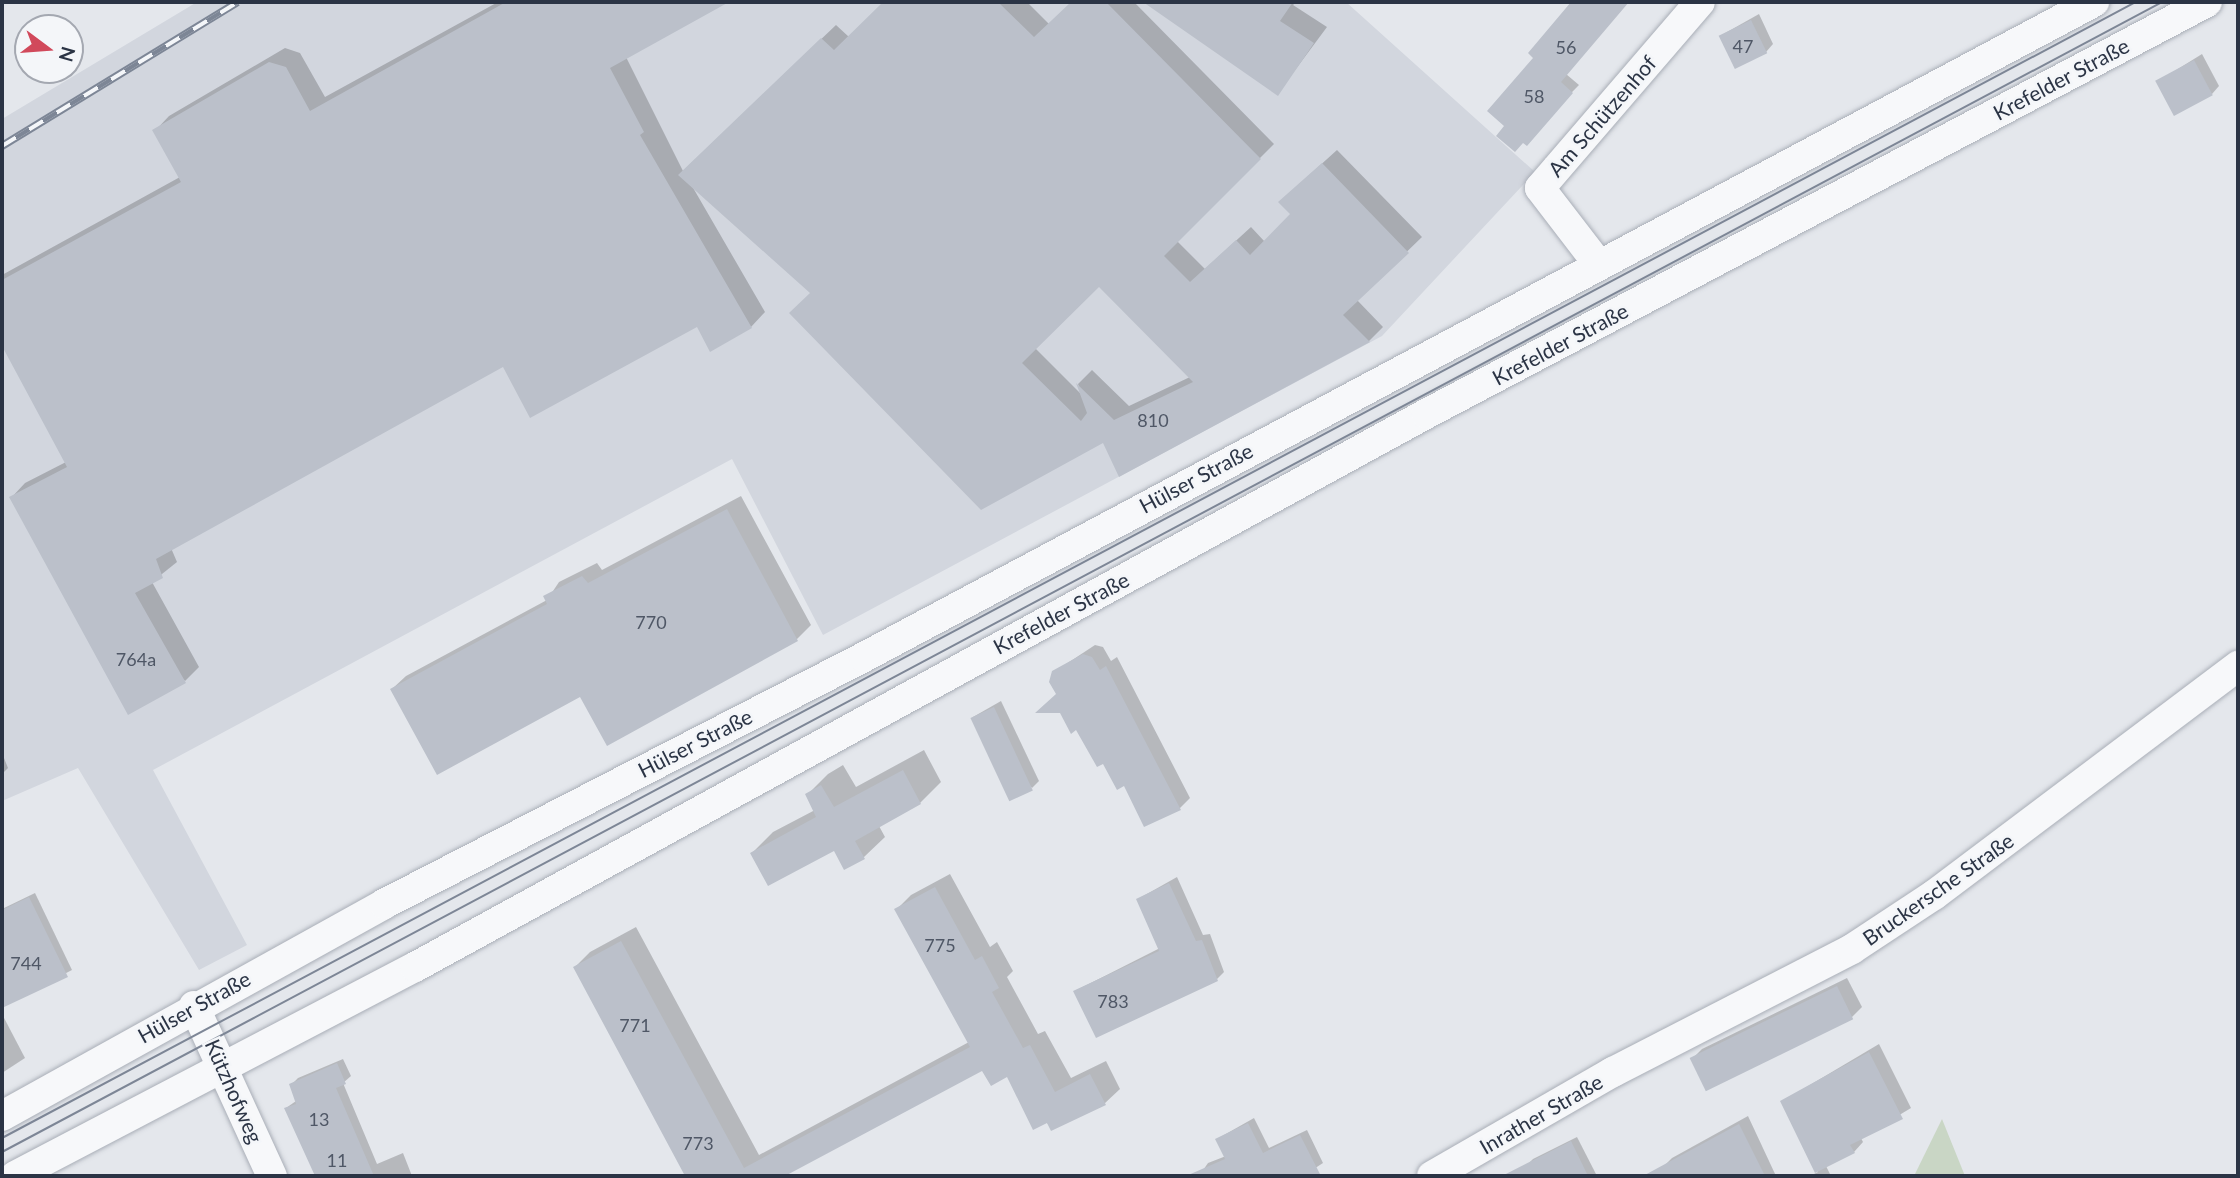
<!DOCTYPE html>
<html>
<head>
<meta charset="utf-8">
<style>
  body { margin:0 }
  #map { position:relative; width:2240px; height:1178px; overflow:hidden; background:#e4e7ec; font-family:Lato,sans-serif }
  div>[style] { position:absolute }
  [style*='--x'] { left:calc(var(--x)*1px); top:calc(var(--y)*1px); width:calc(var(--w)*1px); rotate:calc(var(--a)*1deg) }
  .built>* { inset:0; background:#d2d6de }
  .green>* { inset:0; background:#c9d6c5 }
  .shadow>* { inset:0; background:#0003 }
  .building>* { inset:0; background:#bbc0ca; transform-origin:0 0 }
  .roads { filter:drop-shadow(0 0 2px #a9aeb7) drop-shadow(0 0 2px #a9aeb7) }
  .minor>* { height:30px; margin:-15px; padding:0 15px; transform-origin:15px; border-radius:15px; background:#f7f8fa }
  .tram>* { height:2px; margin:-1px; padding:0 1px; transform-origin:1px; border-radius:1px; background:#7d8696 }
  .rail>* { height:8px; margin-top:-4px; transform-origin:0; background:repeating-linear-gradient(90deg,#f4f6f9 0 16px,#7d8696 0 32px); box-sizing:border-box; border-block:2px solid #7d8696 }
  span { translate:-50% -50%; white-space:nowrap; text-align:center; line-height:1.15; -webkit-text-stroke:5px #f4f6f9; paint-order:stroke }
  .number-label { font-size:18px; color:#4f5766 }
  .number-label span { -webkit-text-stroke-width:0 }
  .street-label { font-size:21px; color:#2b3445 }
  .frame { position:absolute; inset:0; border:4px solid #2b3445; pointer-events:none }
  .north { position:absolute; left:14px; top:14px; width:70px; height:70px; box-sizing:border-box; background:#f4f6f9; border:2px solid #a4a8b1; border-radius:50%; rotate:106deg; font-size:19px; font-weight:700; line-height:28px; text-align:center; color:#2b3445 }
  .north::after { content:''; display:block; margin:auto; width:24px; height:32px; background:#d1495b; clip-path:polygon(50% 0,100% 100%,50% 72%,0 100%) }
</style>
</head>
<body>
<div id="map">
  <div class="built">
    <div style="clip-path:polygon(197px 2px,1346px 2px,1535px 172px,1382px 336px,823px 635px,732px 459px,153px 770px,247px 945px,199px 970px,78px 768px,2px 801px,2px 119px)"></div>
  </div>
  <div class="green">
    <div style="clip-path:polygon(1942px 1119px,1965px 1176px,1914px 1176px)"></div>
  </div>
  <div class="shadow">
    <div style="clip-path:polygon(evenodd,498px 2px,725px 2px,626px 57px,683px 171px,836px 25px,849px 37px,885px 2px,1027px 2px,1049px 24px,1072px 2px,1134px 2px,1274px 144px,1177px 241px,1205px 269px,1251px 227px,1265px 242px,1292px 214px,1295px 188px,1337px 150px,1422px 237px,1357px 300px,1383px 327px,1369px 341px,1120px 474px,1103px 441px,812px 293px,692px 186px,765px 312px,751px 327px,697px 325px,504px 364px,171px 548px,177px 562px,152px 582px,199px 667px,185px 681px,11px 498px,25px 483px,66px 462px,2px 344px,2px 275px,180px 177px,155px 131px,169px 116px,285px 48px,300px 53px,325px 97px,498px 2px,1099px 285px,1190px 377px,1129px 406px,1092px 370px,1078px 384px,1082px 395px,1035px 348px,1099px 285px)"></div>
    <div style="clip-path:polygon(1147px 2px,1296px 2px,1293px 5px,1327px 27px,1278px 93px)"></div>
    <div style="clip-path:polygon(1574px 2px,1628px 2px,1566px 74px,1579px 85px,1515px 150px,1507px 126px,1536px 58px,1530px 53px)"></div>
    <div style="clip-path:polygon(1759px 14px,1773px 44px,1766px 52px,1720px 36px)"></div>
    <div style="clip-path:polygon(2202px 54px,2219px 86px,2212px 94px,2157px 82px)"></div>
    <div style="clip-path:polygon(741px 496px,811px 625px,797px 639px,581px 695px,392px 689px,406px 676px,547px 600px,559px 582px,597px 563px,602px 570px)"></div>
    <div style="clip-path:polygon(1095px 645px,1103px 647px,1111px 661px,1117px 657px,1190px 798px,1180px 808px,1145px 825px,1125px 783px,1103px 762px,1058px 693px,1054px 672px)"></div>
    <div style="clip-path:polygon(1001px 701px,1039px 781px,1032px 788px,973px 717px)"></div>
    <div style="clip-path:polygon(924px 750px,941px 782px,920px 803px,879px 826px,885px 837px,864px 857px,845px 867px,835px 848px,752px 853px,773px 832px,815px 810px,807px 795px,828px 774px,843px 765px,856px 787px)"></div>
    <div style="clip-path:polygon(2px 753px,8px 768px,2px 774px)"></div>
    <div style="clip-path:polygon(950px 874px,990px 947px,997px 942px,1013px 971px,1007px 977px,1038px 1034px,1045px 1031px,1071px 1078px,1106px 1061px,1120px 1089px,1104px 1104px,1052px 1129px,1008px 1075px,983px 1069px,782px 1176px,687px 1176px,575px 967px,590px 952px,636px 927px,759px 1155px,969px 1042px,896px 910px,911px 895px)"></div>
    <div style="clip-path:polygon(1177px 877px,1203px 935px,1210px 934px,1224px 972px,1217px 979px,1075px 991px,1160px 948px,1138px 899px)"></div>
    <div style="clip-path:polygon(35px 893px,72px 970px,2px 1006px,2px 909px)"></div>
    <div style="clip-path:polygon(1847px 978px,1862px 1007px,1852px 1017px,1692px 1059px,1702px 1049px)"></div>
    <div style="clip-path:polygon(2px 1014px,25px 1058px,2px 1073px)"></div>
    <div style="clip-path:polygon(1879px 1044px,1911px 1108px,1861px 1138px,1863px 1142px,1854px 1152px,1826px 1166px,1831px 1176px,1810px 1176px,1818px 1172px,1783px 1101px)"></div>
    <div style="clip-path:polygon(343px 1059px,351px 1076px,343px 1083px,377px 1164px,403px 1153px,412px 1176px,317px 1176px,286px 1108px,296px 1101px,291px 1085px,298px 1078px)"></div>
    <div style="clip-path:polygon(1748px 1116px,1776px 1176px,1668px 1176px,1663px 1167px,1672px 1158px)"></div>
    <div style="clip-path:polygon(1254px 1118px,1269px 1148px,1307px 1130px,1323px 1163px,1303px 1176px,1199px 1176px,1208px 1163px,1226px 1156px,1217px 1139px)"></div>
    <div style="clip-path:polygon(1577px 1137px,1597px 1176px,1531px 1176px,1527px 1165px,1533px 1159px)"></div>
  </div>
  <div class="building">
    <div style="clip-path:polygon(506px 2px,729px 2px,610px 68px,644px 132px,640px 135px,752px 328px,710px 352px,697px 327px,530px 418px,503px 367px,156px 559px,163px 578px,135px 593px,186px 683px,128px 715px,9px 497px,67px 467px,2px 346px,2px 280px,181px 182px,152px 130px,269px 62px,286px 67px,310px 111px)"></div>
    <div style="clip-path:polygon(evenodd,883px 2px,998px 2px,1034px 37px,1071px 2px,1106px 2px,1261px 159px,1164px 256px,1190px 282px,1236px 240px,1250px 255px,1290px 214px,1278px 202px,1322px 163px,1409px 253px,1343px 315px,1370px 342px,1119px 477px,1103px 443px,981px 510px,789px 313px,810px 293px,678px 175px,821px 38px,834px 50px,883px 2px,1099px 287px,1193px 382px,1114px 420px,1076px 383px,1087px 413px,1081px 421px,1022px 363px,1099px 287px)"></div>
    <div style="clip-path:polygon(1143px 2px,1293px 2px,1280px 21px,1314px 43px,1278px 96px)"></div>
    <div style="clip-path:polygon(1571px 2px,1629px 2px,1561px 82px,1573px 93px,1527px 146px,1523px 143px,1515px 152px,1496px 136px,1504px 126px,1487px 111px,1533px 58px,1528px 53px)"></div>
    <div style="left:1751px;top:20px;width:37px;height:36px;rotate:64deg"></div>
    <div style="left:2194px;top:60px;width:40px;height:44px;rotate:62deg"></div>
    <div style="clip-path:polygon(727px 509px,798px 641px,607px 746px,580px 697px,437px 775px,390px 689px,547px 604px,543px 596px,582px 576px,588px 583px)"></div>
    <div style="clip-path:polygon(1083px 654px,1092px 657px,1100px 670px,1106px 666px,1181px 810px,1144px 827px,1124px 786px,1117px 790px,1103px 764px,1097px 767px,1076px 730px,1071px 734px,1060px 713px,1035px 713px,1056px 694px,1049px 682px,1052px 671px)"></div>
    <div style="left:994px;top:707px;width:92px;height:26px;rotate:65deg"></div>
    <div style="clip-path:polygon(903px 770px,921px 804px,855px 841px,865px 859px,844px 870px,834px 851px,768px 886px,750px 853px,816px 817px,805px 794px,821px 785px,834px 807px)"></div>
    <div style="clip-path:polygon(1169px 883px,1196px 941px,1202px 940px,1218px 981px,1096px 1038px,1073px 991px,1159px 951px,1136px 899px)"></div>
    <div style="clip-path:polygon(935px 887px,975px 960px,982px 956px,999px 988px,992px 992px,1023px 1048px,1030px 1045px,1055px 1092px,1090px 1074px,1106px 1105px,1051px 1131px,1047px 1123px,1033px 1130px,1007px 1077px,991px 1086px,982px 1071px,785px 1176px,685px 1176px,573px 967px,621px 941px,744px 1168px,970px 1047px,894px 909px)"></div>
    <div style="clip-path:polygon(29px 897px,68px 977px,2px 1008px,2px 910px)"></div>
    <div style="left:1837px;top:986px;width:37px;height:164px;rotate:64deg"></div>
    <div style="clip-path:polygon(1869px 1052px,1903px 1119px,1850px 1145px,1855px 1153px,1815px 1173px,1780px 1101px)"></div>
    <div style="clip-path:polygon(337px 1063px,346px 1084px,336px 1088px,374px 1176px,315px 1176px,284px 1108px,296px 1104px,289px 1084px)"></div>
    <div style="clip-path:polygon(1248px 1123px,1263px 1153px,1300px 1135px,1321px 1176px,1186px 1176px,1225px 1159px,1215px 1139px)"></div>
    <div style="clip-path:polygon(1739px 1124px,1765px 1176px,1643px 1176px)"></div>
    <div style="clip-path:polygon(1571px 1141px,1588px 1176px,1502px 1176px)"></div>
  </div>
  <div class="roads">
    <div class="minor">
      <div style="--x:1599;--y:265;--w:97;--a:-127.5"></div>
      <div style="--x:1540;--y:188;--w:245;--a:-49.3"></div>
      <div style="--x:194;--y:1006;--w:187;--a:65.4"></div>
      <div style="--x:2;--y:1116;--w:437;--a:-29"></div>
      <div style="--x:384;--y:904;--w:540;--a:-27.23"></div>
      <div style="--x:864;--y:657;--w:1394;--a:-28.04"></div>
      <div style="--x:15;--y:1176;--w:451;--a:-27.6"></div>
      <div style="--x:415;--y:967;--w:1152;--a:-28.68"></div>
      <div style="--x:1426;--y:414;--w:883;--a:-27.81"></div>
      <div style="--x:1432;--y:1176;--w:209;--a:-29.9"></div>
      <div style="--x:1613;--y:1072;--w:269;--a:-27.2"></div>
      <div style="--x:1852;--y:949;--w:98;--a:-33.4"></div>
      <div style="--x:1934;--y:895;--w:381;--a:-37"></div>
    </div>
  </div>
  <div class="tram">
    <div style="--x:2;--y:1138;--w:2418;--a:-28.03"></div>
    <div style="--x:2;--y:1152;--w:2447;--a:-28.03"></div>
  </div>
  <div class="rail">
    <div style="--x:2;--y:146;--w:276;--a:-31.4"></div>
  </div>
  <div class="number-label">
    <span style="left:1743px;top:46px">47</span>
    <span style="left:1566px;top:47px">56</span>
    <span style="left:1534px;top:96px">58</span>
    <span style="left:1153px;top:420px">810</span>
    <span style="left:651px;top:622px">770</span>
    <span style="left:136px;top:659px">764a</span>
    <span style="left:940px;top:945px">775</span>
    <span style="left:26px;top:963px">744</span>
    <span style="left:1113px;top:1001px">783</span>
    <span style="left:635px;top:1025px">771</span>
    <span style="left:319px;top:1119px">13</span>
    <span style="left:698px;top:1143px">773</span>
    <span style="left:337px;top:1160px">11</span>
  </div>
  <div class="street-label">
    <span style="left:2061px;top:79px;rotate:-28deg">Krefelder Straße</span>
    <span style="left:1602px;top:116px;rotate:-49deg">Am Schützenhof</span>
    <span style="left:1560px;top:344px;rotate:-28deg">Krefelder Straße</span>
    <span style="left:1196px;top:478px;rotate:-28deg">Hülser Straße</span>
    <span style="left:1061px;top:613px;rotate:-28deg">Krefelder Straße</span>
    <span style="left:695px;top:743px;rotate:-27deg">Hülser Straße</span>
    <span style="left:1938px;top:889px;rotate:-35deg">Bruckersche Straße</span>
    <span style="left:194px;top:1007px;rotate:-29deg">Hülser Straße</span>
    <span style="left:234px;top:1091px;rotate:66deg">Kützhofweg</span>
    <span style="left:1541px;top:1114px;rotate:-30deg">Inrather Straße</span>
  </div>
  <div class="frame"></div>
  <div class="north">N</div>
</div>
</body>
</html>
